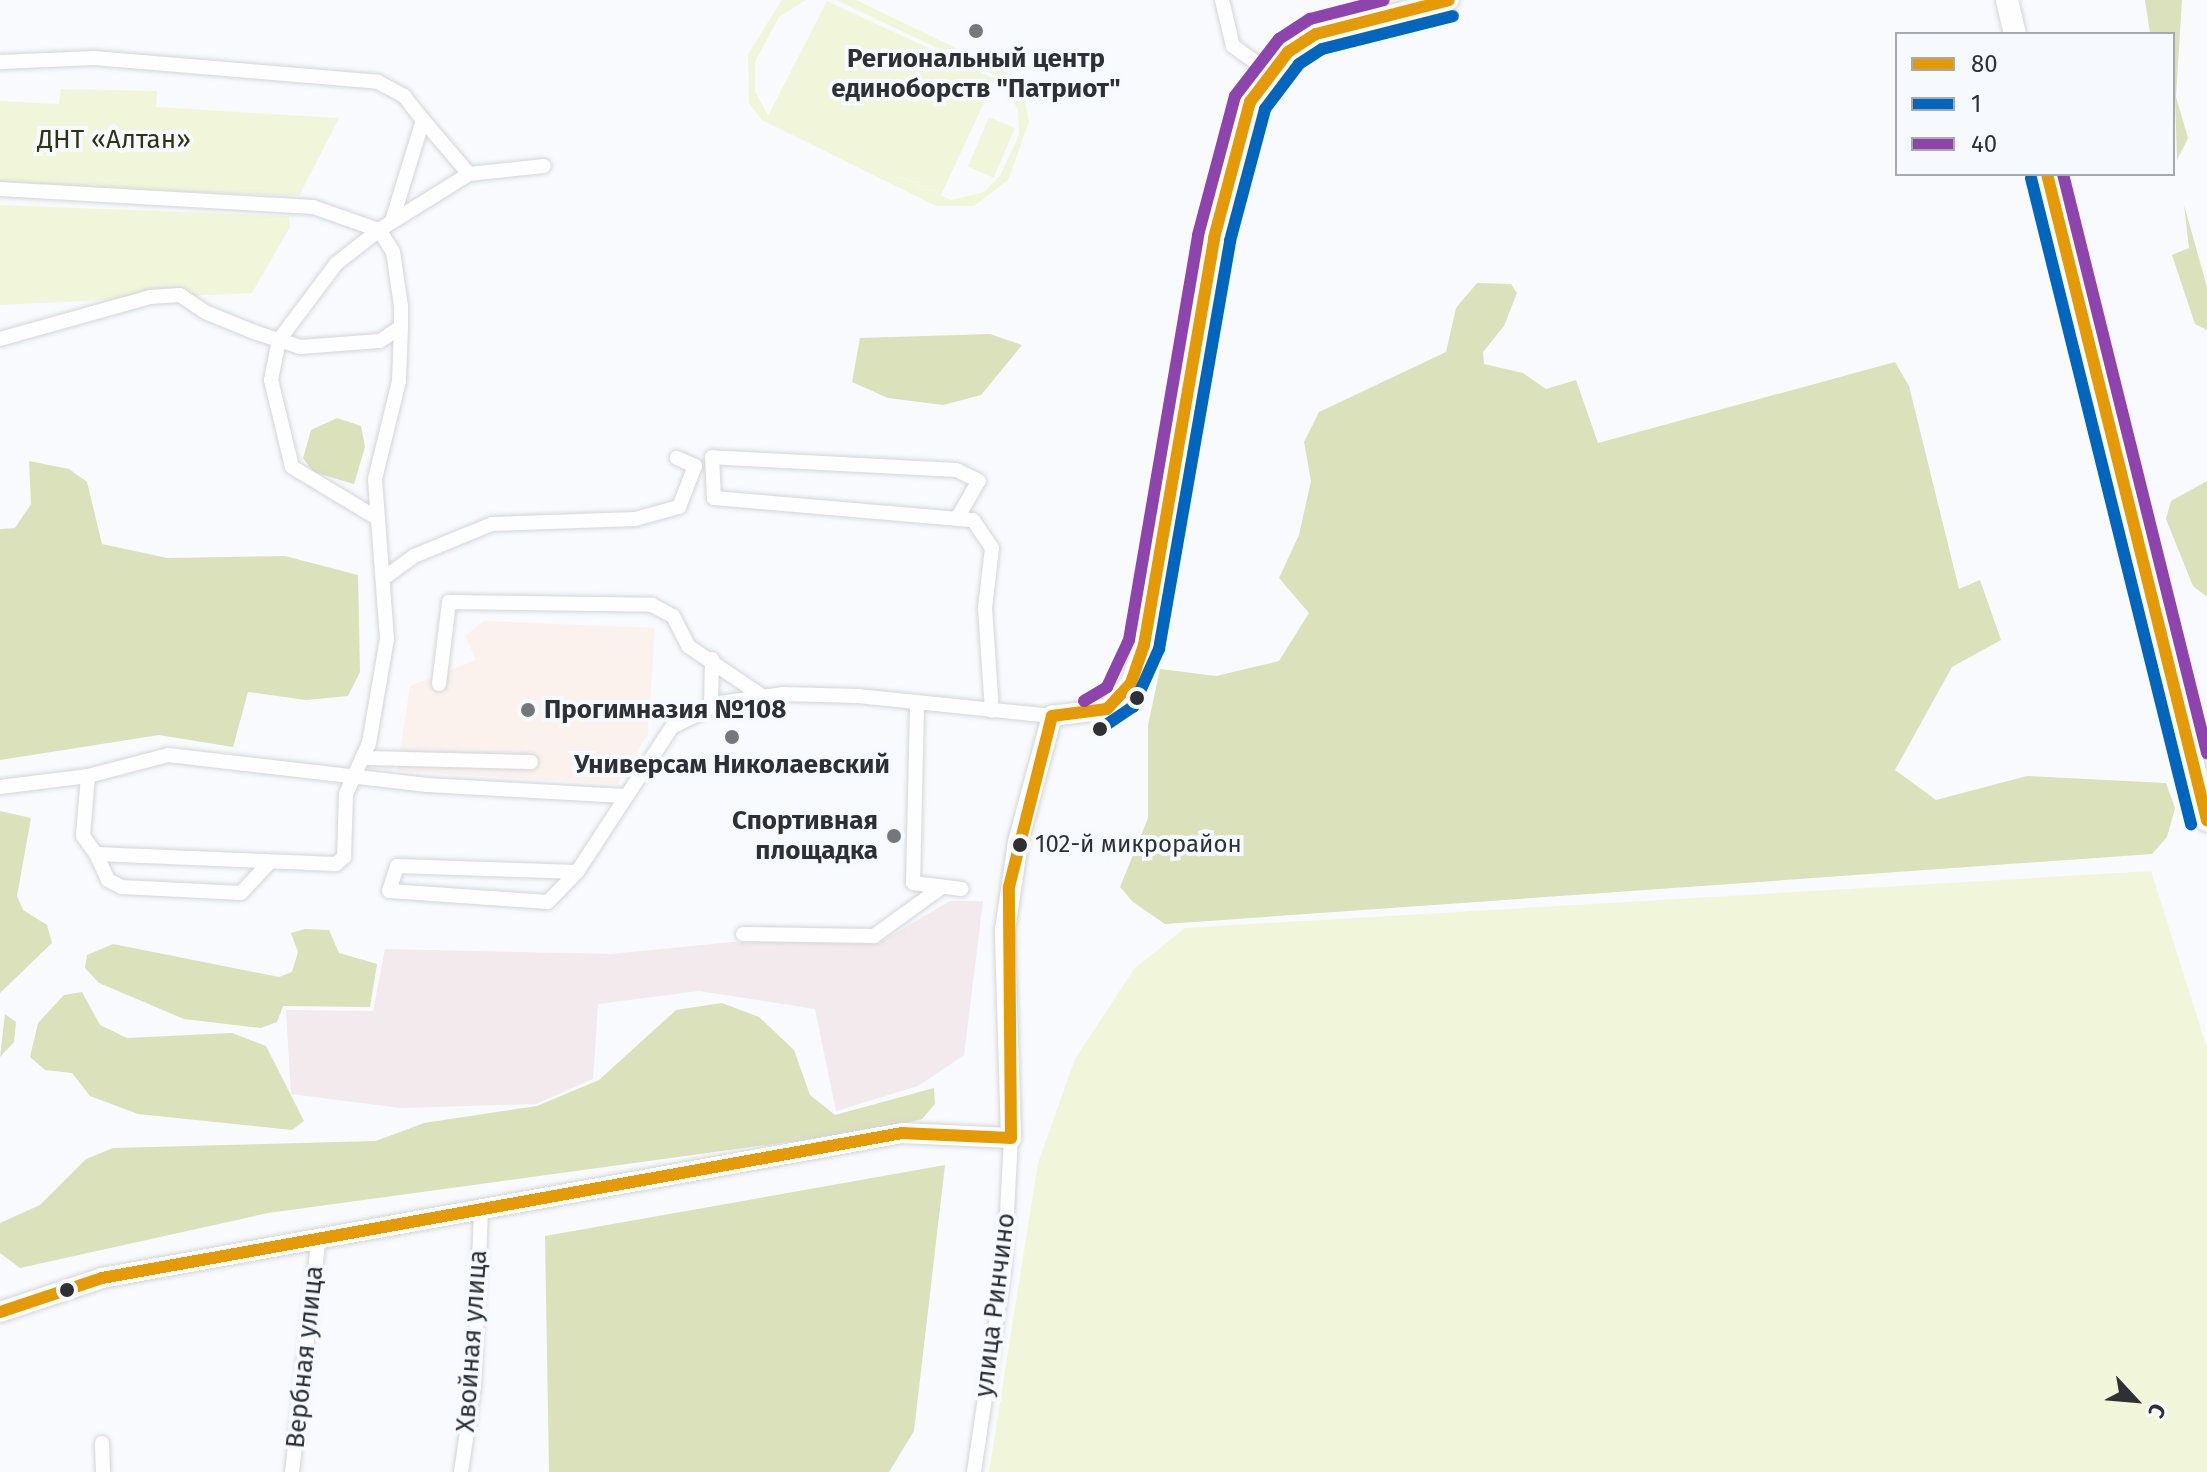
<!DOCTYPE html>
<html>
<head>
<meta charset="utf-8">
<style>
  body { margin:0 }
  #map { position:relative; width:2207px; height:1472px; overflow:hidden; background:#f8fafd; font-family:"Fira Sans",sans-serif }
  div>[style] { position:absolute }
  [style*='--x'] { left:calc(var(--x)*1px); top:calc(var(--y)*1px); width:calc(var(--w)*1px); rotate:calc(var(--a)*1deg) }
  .industrial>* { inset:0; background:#f2eaec }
  .education>* { inset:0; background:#fbf2ee }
  .green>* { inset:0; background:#f1f6da; transform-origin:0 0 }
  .forest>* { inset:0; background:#dbe1ba }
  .roads { filter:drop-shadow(0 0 2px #d3d5d7) drop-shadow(0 0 2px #d3d5d7) }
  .street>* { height:14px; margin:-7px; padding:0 7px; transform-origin:7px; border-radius:7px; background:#fefeff }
  .secondary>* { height:20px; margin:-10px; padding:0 10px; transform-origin:10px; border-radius:10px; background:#fefeff }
  .primary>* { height:22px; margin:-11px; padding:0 11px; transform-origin:11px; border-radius:11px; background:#fefeff }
  .bus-1>* { height:12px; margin:-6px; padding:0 6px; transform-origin:6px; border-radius:6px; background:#e39a05 }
  .bus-2>* { height:12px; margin:-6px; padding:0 6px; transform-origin:6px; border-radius:6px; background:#0065bd }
  .bus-3>* { height:12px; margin:-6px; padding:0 6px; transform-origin:6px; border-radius:6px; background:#8e44ad }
  .dots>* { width:22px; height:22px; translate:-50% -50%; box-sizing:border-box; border:4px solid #f6faff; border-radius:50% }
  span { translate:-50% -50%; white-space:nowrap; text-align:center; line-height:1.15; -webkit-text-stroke:8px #f6faff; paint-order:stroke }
  .bus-label { font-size:24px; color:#2f3033 }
  .left { translate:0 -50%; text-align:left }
  .poi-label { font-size:26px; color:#2f3033; font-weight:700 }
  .right { translate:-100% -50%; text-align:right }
  .park-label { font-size:26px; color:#303313 }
  .street-label { font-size:26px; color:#2f3033 }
  .legend { position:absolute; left:1895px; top:32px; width:280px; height:144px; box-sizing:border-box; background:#f6faff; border:2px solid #a6a9ad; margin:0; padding:10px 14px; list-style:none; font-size:24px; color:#2f3033 }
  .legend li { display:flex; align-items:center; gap:16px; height:40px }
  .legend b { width:40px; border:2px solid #a6a9ad }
  .north { position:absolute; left:2095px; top:1360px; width:80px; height:80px; -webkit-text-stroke:6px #f6faff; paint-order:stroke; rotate:116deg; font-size:22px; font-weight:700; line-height:32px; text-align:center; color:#2f3033 }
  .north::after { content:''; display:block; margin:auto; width:28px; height:36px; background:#2f3033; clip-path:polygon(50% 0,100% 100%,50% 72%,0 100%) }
</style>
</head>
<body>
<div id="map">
  <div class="industrial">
    <div style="clip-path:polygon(950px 901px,983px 901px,964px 1055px,918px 1086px,836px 1111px,815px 1009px,699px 991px,598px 1004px,593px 1079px,536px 1104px,401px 1108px,291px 1094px,286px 1010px,373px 1011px,385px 949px,611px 954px,733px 942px,877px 944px)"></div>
  </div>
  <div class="education">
    <div style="clip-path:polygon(484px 621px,655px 628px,648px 734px,618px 784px,397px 771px,410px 686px,476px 660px,465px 636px)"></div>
  </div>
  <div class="green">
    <div style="clip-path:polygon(782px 0,806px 0,779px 17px,755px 62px,755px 91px,768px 116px,827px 1px,995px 79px,941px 195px,803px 132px,951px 200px,984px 192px,1000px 176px,1019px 135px,1018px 110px,1001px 78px,836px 0,856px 0,1010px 74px,1023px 90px,1029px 122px,1008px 180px,974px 206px,936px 206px,762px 120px,749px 103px,748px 54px)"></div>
    <div style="clip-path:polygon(61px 89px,157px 91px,156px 107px,339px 118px,299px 196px,0 185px,0 101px,59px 104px)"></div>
    <div style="left:989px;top:117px;width:28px;height:54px;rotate:23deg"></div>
    <div style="clip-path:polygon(0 205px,289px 216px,290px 227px,252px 293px,0 305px)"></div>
    <div style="clip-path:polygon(2151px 871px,2207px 1048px,2207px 1472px,989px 1472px,1038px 1163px,1075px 1059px,1134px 969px,1185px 928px)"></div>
  </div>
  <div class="forest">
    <div style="clip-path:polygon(2145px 0,2182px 0,2176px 97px,2188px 138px,2177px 160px,2173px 34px,2150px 33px)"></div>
    <div style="clip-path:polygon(2184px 205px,2207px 287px,2207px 330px,2195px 324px,2172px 255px,2189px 248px)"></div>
    <div style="clip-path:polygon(1477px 283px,1511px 284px,1517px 293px,1504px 326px,1483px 352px,1484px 364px,1523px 373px,1546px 389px,1576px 380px,1598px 443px,1895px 362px,1909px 386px,1959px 589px,1980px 580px,2001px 640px,1952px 667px,1895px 770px,1936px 800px,2027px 776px,2166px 783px,2175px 808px,2167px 837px,2152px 854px,1165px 924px,1133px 902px,1120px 887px,1148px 818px,1148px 725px,1160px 669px,1216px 676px,1279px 661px,1309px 613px,1279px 578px,1299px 535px,1311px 481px,1304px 442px,1319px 412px,1446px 352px,1456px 308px)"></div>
    <div style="clip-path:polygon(990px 334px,1022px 345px,981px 395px,943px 405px,888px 398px,852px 382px,860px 338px)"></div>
    <div style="clip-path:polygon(337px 418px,361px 426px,365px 447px,354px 484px,313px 472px,303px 458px,311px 430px)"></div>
    <div style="clip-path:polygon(29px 461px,69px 469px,87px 482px,102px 544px,167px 558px,285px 556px,358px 575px,360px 672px,348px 696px,306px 700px,248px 692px,233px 747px,159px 735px,0 760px,0 529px,15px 528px,31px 504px)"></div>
    <div style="clip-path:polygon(2207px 481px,2207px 596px,2206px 596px,2193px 586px,2166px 519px,2171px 501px)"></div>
    <div style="clip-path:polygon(0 811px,31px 818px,17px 896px,23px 910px,47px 925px,52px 943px,0 993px)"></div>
    <div style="clip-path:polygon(305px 929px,329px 930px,339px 953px,377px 964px,370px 1007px,283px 1006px,277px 1022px,261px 1028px,184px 1019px,99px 983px,85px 968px,87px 955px,113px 944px,279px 977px,292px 972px,298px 952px,291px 933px)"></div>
    <div style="clip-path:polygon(82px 992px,100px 1025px,127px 1038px,232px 1033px,266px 1046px,304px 1121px,292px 1130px,138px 1114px,90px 1096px,72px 1073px,45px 1070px,30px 1057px,38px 1023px,64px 995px)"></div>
    <div style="clip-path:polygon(722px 1003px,759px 1017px,794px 1050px,810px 1095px,835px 1115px,934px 1088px,935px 1104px,922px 1119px,884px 1129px,268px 1213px,20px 1268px,0 1253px,0 1223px,40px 1205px,86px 1159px,113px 1148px,376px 1141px,424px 1123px,537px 1106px,599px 1080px,676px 1010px)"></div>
    <div style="clip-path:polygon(5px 1014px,16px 1022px,14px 1042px,0 1057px)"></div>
    <div style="clip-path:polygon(945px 1165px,914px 1431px,889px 1472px,549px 1472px,545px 1236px)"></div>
  </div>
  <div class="roads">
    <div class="street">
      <div style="--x:1222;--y:0;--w:47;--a:76.6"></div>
      <div style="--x:1233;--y:46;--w:44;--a:35.8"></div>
      <div style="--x:0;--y:62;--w:94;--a:-2.4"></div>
      <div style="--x:94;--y:58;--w:285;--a:4.8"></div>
      <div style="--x:378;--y:82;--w:30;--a:28"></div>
      <div style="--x:404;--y:96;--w:31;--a:52"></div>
      <div style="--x:423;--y:120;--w:106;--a:107.1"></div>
      <div style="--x:423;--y:120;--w:71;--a:49.6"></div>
      <div style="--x:0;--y:189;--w:314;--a:3.3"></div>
      <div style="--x:313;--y:207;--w:70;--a:19.2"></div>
      <div style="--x:379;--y:230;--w:106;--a:-31.9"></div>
      <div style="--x:469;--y:174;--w:75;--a:-6.1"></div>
      <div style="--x:0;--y:339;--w:156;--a:-15.6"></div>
      <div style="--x:150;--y:297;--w:30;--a:-4"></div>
      <div style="--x:180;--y:295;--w:30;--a:34"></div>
      <div style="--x:205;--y:312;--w:53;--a:22.2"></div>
      <div style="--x:254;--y:332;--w:26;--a:18"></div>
      <div style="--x:279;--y:340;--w:22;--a:18"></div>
      <div style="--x:300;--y:347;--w:80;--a:-4.3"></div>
      <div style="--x:380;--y:341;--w:25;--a:-34"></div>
      <div style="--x:401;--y:327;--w:21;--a:-90"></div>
      <div style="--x:401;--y:306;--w:55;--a:-98.4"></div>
      <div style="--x:393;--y:252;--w:26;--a:-122"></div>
      <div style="--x:379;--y:230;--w:55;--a:141.7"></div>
      <div style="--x:336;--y:264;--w:95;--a:126.9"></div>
      <div style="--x:279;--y:340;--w:41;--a:101.3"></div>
      <div style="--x:271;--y:380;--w:89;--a:76.4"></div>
      <div style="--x:292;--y:467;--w:99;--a:31"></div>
      <div style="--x:959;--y:515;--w:39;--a:-60"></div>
      <div style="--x:979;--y:481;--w:25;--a:-154"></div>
      <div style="--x:956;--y:470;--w:244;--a:-177"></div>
      <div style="--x:712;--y:457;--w:41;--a:87.2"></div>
      <div style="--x:714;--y:498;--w:260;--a:4.9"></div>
      <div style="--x:973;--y:520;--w:34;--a:56"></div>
      <div style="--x:992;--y:548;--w:60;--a:96.7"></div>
      <div style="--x:985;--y:608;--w:103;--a:86.1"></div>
      <div style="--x:388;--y:575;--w:32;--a:-36"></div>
      <div style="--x:414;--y:556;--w:84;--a:-22.3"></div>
      <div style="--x:492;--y:524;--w:143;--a:-2"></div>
      <div style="--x:635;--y:519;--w:46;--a:-15.3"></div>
      <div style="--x:679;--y:507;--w:44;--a:-68.7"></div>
      <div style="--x:695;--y:466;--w:20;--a:-156"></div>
      <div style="--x:439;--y:684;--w:83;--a:-83"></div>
      <div style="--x:449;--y:602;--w:203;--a:0.8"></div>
      <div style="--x:652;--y:605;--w:24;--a:28"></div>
      <div style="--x:673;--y:616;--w:34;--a:63"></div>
      <div style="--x:688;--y:646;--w:89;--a:34"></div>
      <div style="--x:711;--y:706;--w:47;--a:-88.8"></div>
      <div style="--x:917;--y:707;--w:176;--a:91.3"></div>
      <div style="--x:913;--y:883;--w:49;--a:7"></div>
      <div style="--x:364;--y:758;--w:167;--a:1.4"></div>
      <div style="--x:88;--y:776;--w:60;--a:94.8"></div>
      <div style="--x:83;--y:836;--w:22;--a:54"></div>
      <div style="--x:96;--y:854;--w:240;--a:2.4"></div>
      <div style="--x:336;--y:864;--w:11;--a:-41"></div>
      <div style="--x:344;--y:857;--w:63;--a:-88.2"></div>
      <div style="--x:346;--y:794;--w:56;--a:-65.7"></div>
      <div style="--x:369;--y:743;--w:106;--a:-80.2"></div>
      <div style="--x:387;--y:639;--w:160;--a:-94.3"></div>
      <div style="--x:375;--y:479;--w:101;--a:-76.2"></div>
      <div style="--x:399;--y:381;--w:54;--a:-87.9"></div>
      <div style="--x:0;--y:787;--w:89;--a:-7.1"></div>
      <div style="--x:88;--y:776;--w:83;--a:-14.7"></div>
      <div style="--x:168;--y:755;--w:261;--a:6.6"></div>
      <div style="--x:427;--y:785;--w:198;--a:3.2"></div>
      <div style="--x:96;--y:854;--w:29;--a:65"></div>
      <div style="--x:108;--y:880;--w:16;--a:27"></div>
      <div style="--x:122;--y:887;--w:119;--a:2.9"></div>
      <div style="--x:241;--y:893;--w:42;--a:-46.9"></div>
      <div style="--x:577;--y:872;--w:42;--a:134"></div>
      <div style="--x:548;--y:902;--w:159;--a:-176"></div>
      <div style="--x:389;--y:891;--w:26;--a:-72"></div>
      <div style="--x:397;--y:866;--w:180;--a:1.9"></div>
      <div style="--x:577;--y:872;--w:173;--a:-56.8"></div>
      <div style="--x:672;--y:727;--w:54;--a:-26.6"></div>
      <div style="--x:720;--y:703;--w:64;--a:-8.1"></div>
      <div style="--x:783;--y:694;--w:75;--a:1.5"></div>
      <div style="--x:858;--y:696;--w:195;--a:5.9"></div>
      <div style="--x:743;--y:934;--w:131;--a:0.9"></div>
      <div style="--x:874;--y:936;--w:80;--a:-35.9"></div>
      <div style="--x:102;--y:1443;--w:29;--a:88"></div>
      <div style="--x:292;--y:1472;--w:230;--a:-83.5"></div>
      <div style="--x:461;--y:1472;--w:88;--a:-81.5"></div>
      <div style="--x:474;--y:1385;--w:175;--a:-87.7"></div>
      <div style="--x:974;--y:1472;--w:204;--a:-81.6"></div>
      <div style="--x:1004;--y:1270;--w:132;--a:-87"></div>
    </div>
    <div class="secondary">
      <div style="--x:0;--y:1312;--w:108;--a:-18.4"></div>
      <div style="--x:102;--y:1278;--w:813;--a:-10.27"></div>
      <div style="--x:902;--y:1133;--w:109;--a:2.6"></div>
      <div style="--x:1011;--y:1138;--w:208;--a:-91.7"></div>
      <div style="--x:1005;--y:930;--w:89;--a:-81.6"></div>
      <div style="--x:1018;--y:842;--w:131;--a:-74.9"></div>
      <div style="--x:1052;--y:716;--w:55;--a:-7.3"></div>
      <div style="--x:1107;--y:709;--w:35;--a:-47"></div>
      <div style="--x:1131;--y:683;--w:40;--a:-71.1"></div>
      <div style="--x:1144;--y:645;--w:413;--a:-80.2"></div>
      <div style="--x:1214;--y:238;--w:141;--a:-75.2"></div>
      <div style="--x:1250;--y:102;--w:63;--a:-52.8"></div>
      <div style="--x:1288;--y:52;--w:33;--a:-33"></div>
      <div style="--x:1316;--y:34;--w:137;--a:-14.3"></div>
    </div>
    <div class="primary">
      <div style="--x:2007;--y:0;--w:35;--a:77"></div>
      <div style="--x:2047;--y:174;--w:666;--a:76.09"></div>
    </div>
  </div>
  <div class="bus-1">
    <div style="--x:2047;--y:174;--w:666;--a:76.09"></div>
    <div style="--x:1052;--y:716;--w:55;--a:-7.3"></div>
    <div style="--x:1107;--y:709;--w:35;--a:-47"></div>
    <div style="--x:1131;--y:683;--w:40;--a:-71.1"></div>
    <div style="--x:1144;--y:645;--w:413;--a:-80.2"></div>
    <div style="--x:1214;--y:238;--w:141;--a:-75.2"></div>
    <div style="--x:1250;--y:102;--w:63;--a:-52.8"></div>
    <div style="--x:1288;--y:52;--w:33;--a:-33"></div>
    <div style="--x:1316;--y:34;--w:137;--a:-14.3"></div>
    <div style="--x:1011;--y:1138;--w:251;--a:-90.5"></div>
    <div style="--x:1009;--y:887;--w:176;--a:-75.9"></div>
    <div style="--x:0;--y:1312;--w:108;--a:-18.4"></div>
    <div style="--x:102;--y:1278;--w:813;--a:-10.27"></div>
    <div style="--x:902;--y:1133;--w:109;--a:2.6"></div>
  </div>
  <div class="bus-2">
    <div style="--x:2031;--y:178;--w:666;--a:76.09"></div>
    <div style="--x:1100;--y:729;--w:40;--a:-34"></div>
    <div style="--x:1133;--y:707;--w:64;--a:-65.9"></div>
    <div style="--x:1159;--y:649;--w:414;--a:-80.1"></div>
    <div style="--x:1230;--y:241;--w:137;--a:-75.1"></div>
    <div style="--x:1265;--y:109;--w:56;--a:-52.9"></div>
    <div style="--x:1299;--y:64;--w:27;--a:-33"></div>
    <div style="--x:1322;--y:49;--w:135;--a:-14.1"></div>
  </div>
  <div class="bus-3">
    <div style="--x:2063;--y:174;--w:597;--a:76.03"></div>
    <div style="--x:1084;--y:701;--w:27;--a:-31"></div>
    <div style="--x:1107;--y:687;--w:52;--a:-64.9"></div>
    <div style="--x:1129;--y:640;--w:411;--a:-80.3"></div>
    <div style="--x:1198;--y:235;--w:144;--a:-75.1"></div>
    <div style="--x:1235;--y:96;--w:72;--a:-52.3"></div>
    <div style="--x:1279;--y:39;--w:37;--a:-33"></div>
    <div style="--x:1310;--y:19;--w:76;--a:-14.4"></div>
  </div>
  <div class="dots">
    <div style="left:976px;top:31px;background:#75777a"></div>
    <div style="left:1137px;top:698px;background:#2f3033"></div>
    <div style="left:528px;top:710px;background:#75777a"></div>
    <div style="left:1100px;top:729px;background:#2f3033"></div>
    <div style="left:732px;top:737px;background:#75777a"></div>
    <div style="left:894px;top:836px;background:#75777a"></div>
    <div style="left:1020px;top:845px;background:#2f3033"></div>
    <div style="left:67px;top:1290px;background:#2f3033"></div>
  </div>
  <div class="bus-label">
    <span class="left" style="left:1035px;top:845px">102-й микрорайон</span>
  </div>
  <div class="poi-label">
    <span style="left:976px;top:74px">Региональный центр<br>единоборств "Патриот"</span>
    <span class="left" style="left:544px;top:710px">Прогимназия №108</span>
    <span style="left:732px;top:765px">Универсам Николаевский</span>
    <span class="right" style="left:878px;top:836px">Спортивная<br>площадка</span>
  </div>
  <div class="park-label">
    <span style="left:114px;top:140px">ДНТ «Алтан»</span>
  </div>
  <div class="street-label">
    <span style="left:995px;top:1305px;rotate:-83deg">улица Ринчино</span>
    <span style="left:472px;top:1341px;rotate:-86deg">Хвойная улица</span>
    <span style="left:305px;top:1357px;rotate:-84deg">Вербная улица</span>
  </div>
  <ul class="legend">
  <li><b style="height:10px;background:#e39a05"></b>80</li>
  <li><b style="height:10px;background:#0065bd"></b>1</li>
  <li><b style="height:10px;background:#8e44ad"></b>40</li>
  </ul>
  <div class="north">С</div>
</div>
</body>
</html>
